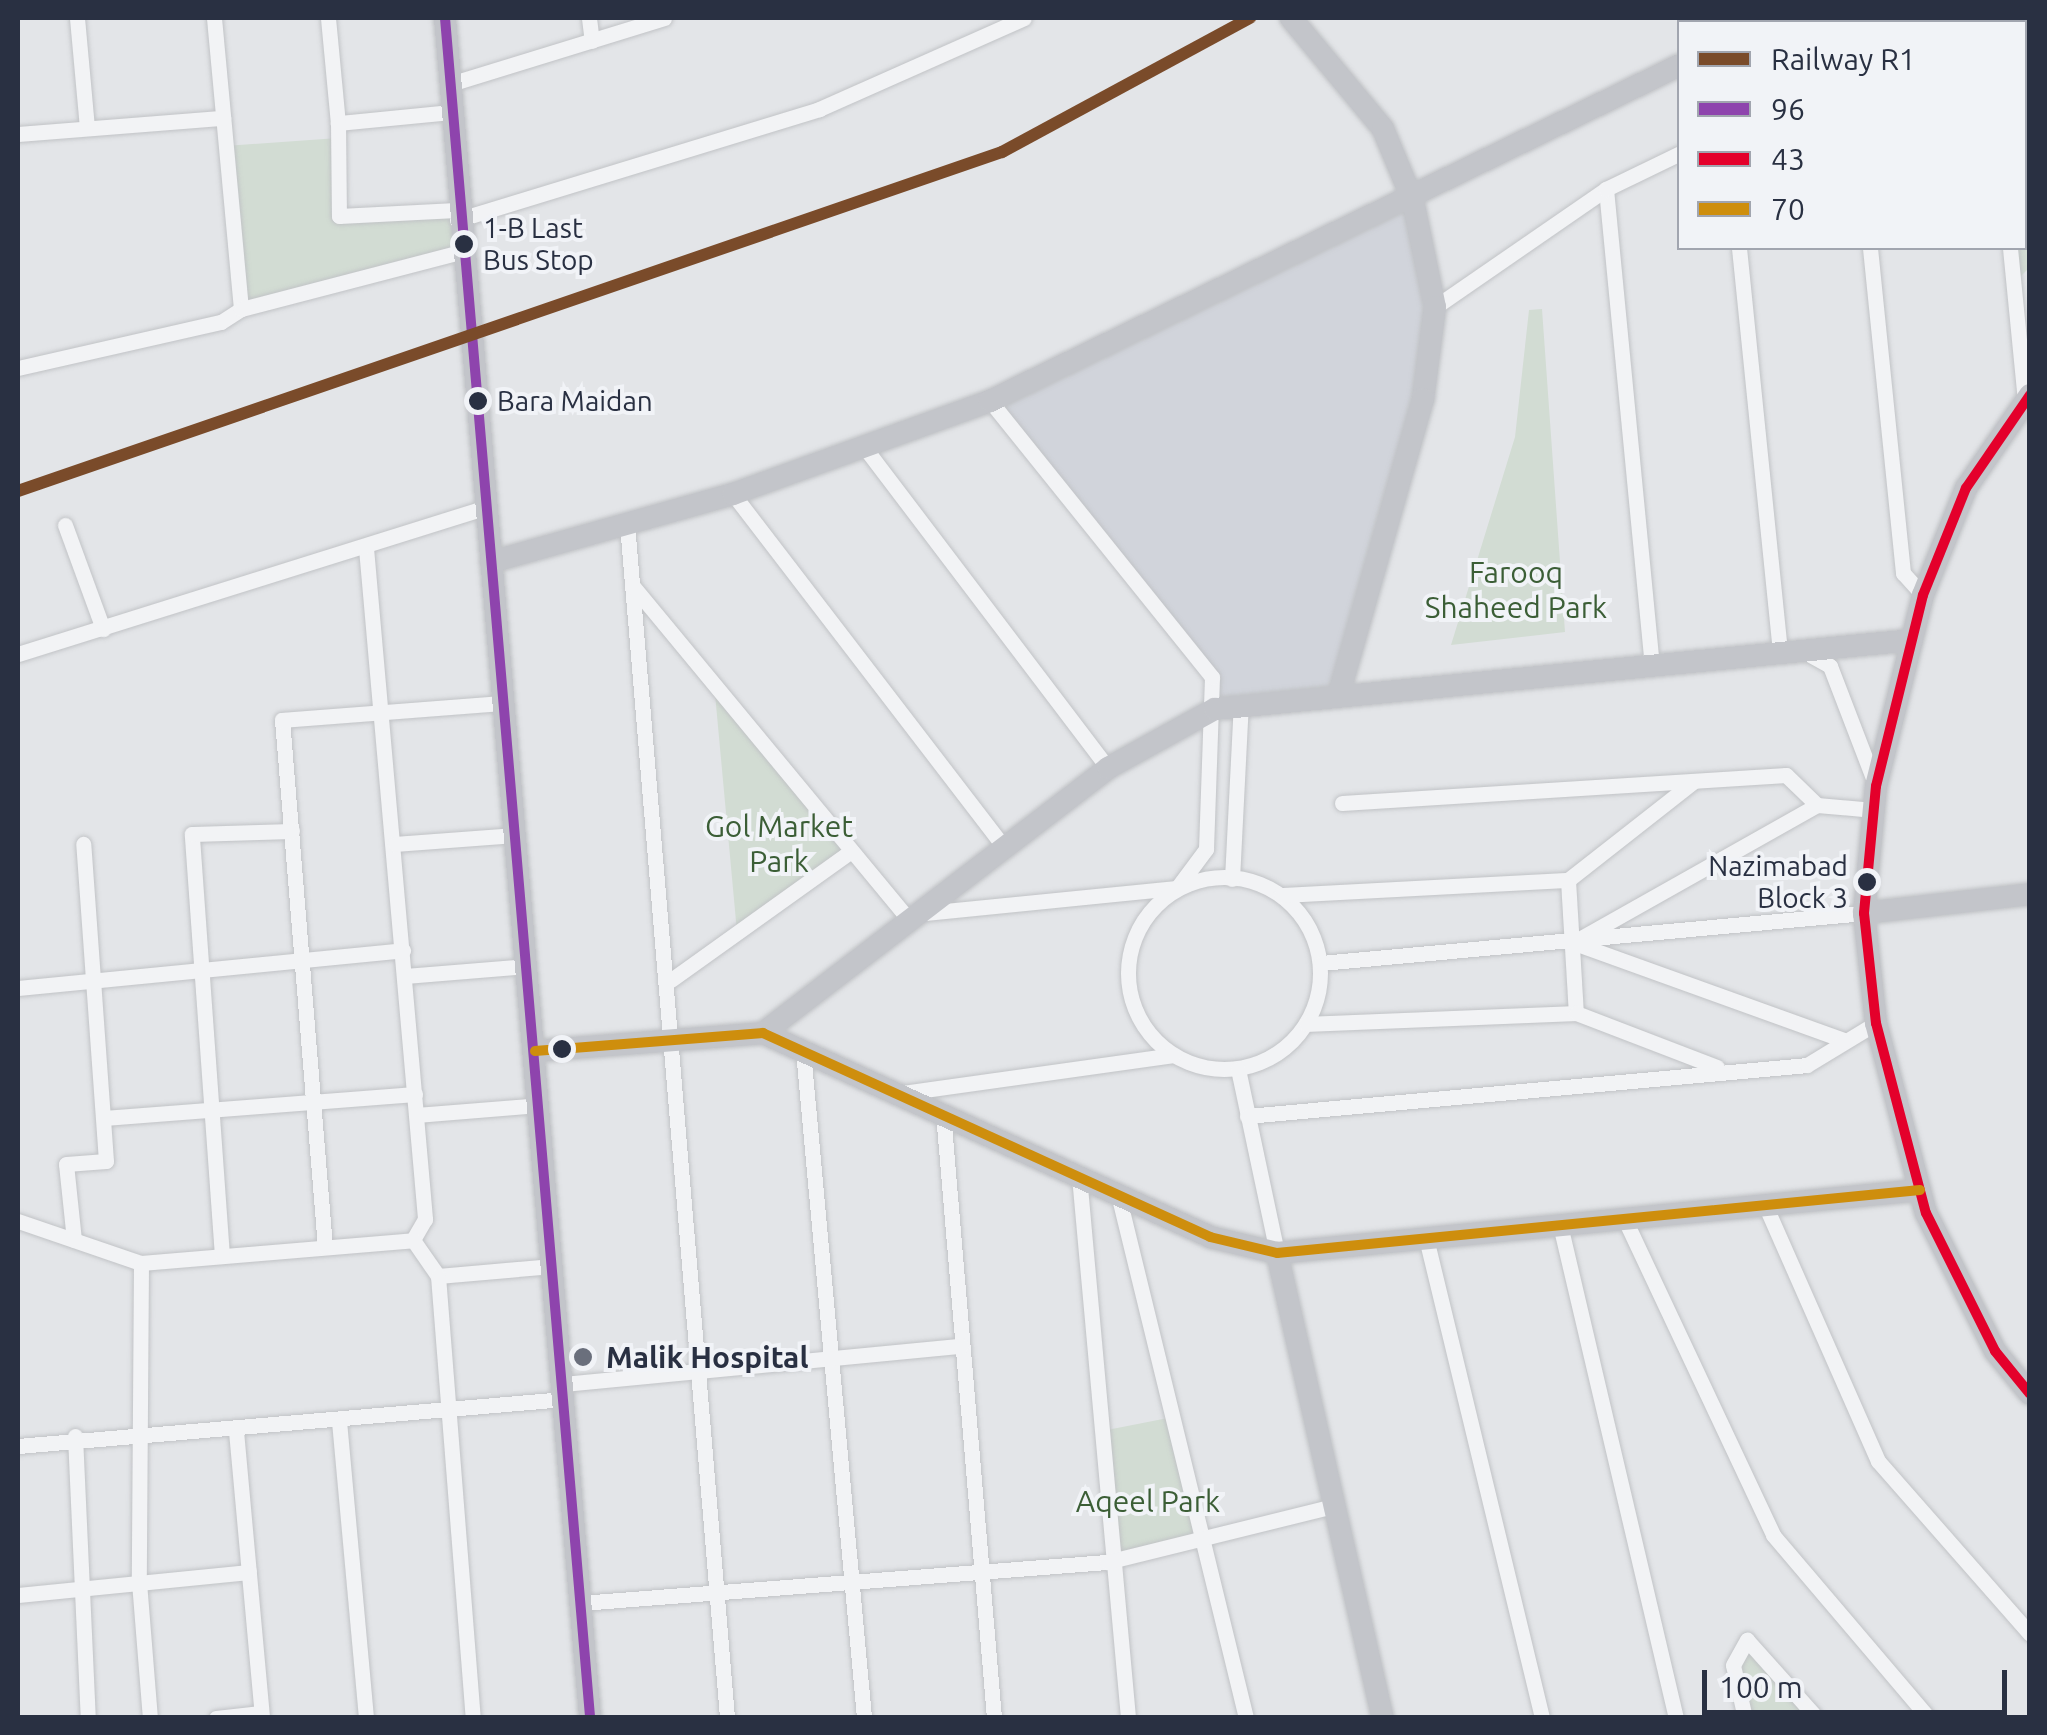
<!DOCTYPE html>
<html>
<head>
<meta charset="utf-8">
<style>
  body { margin:0 }
  #map { position:relative; width:2047px; height:1735px; overflow:hidden; background:#e3e5e8; font-family:Ubuntu,sans-serif }
  div>[style] { position:absolute }
  [style*='--x'] { left:calc(var(--x)*1px); top:calc(var(--y)*1px); width:calc(var(--w)*1px); rotate:calc(var(--a)*1deg) }
  .built>* { inset:0; background:#d1d4db }
  .green>* { inset:0; background:#d2dcd3 }
  .roads { filter:drop-shadow(0 0 2px #c1c3c6) drop-shadow(0 0 2px #c1c3c6) }
  .street>* { height:15px; margin:-7.5px; padding:0 7.5px; transform-origin:7.5px; border-radius:7.5px; background:#f2f3f5 }
  .street>.ring { margin:-7.5px; padding:0; box-sizing:content-box; background:none; border:15px solid #f2f3f5; border-radius:50% }
  .secondary>* { height:22px; margin:-11px; padding:0 11px; transform-origin:11px; border-radius:11px; background:#c3c5ca }
  .bus-1>* { height:10px; margin:-5px; padding:0 5px; transform-origin:5px; border-radius:5px; background:#8e44ad }
  .bus-2>* { height:10px; margin:-5px; padding:0 5px; transform-origin:5px; border-radius:5px; background:#e4002b }
  .bus-3>* { height:10px; margin:-5px; padding:0 5px; transform-origin:5px; border-radius:5px; background:#ce8e0d }
  .rail-1>* { height:12px; margin:-6px; padding:0 6px; transform-origin:6px; border-radius:6px; background:#7a4b2a }
  .dots>* { width:28px; height:28px; translate:-50% -50%; box-sizing:border-box; border:5px solid #f1f3f7; border-radius:50% }
  span { translate:-50% -50%; white-space:nowrap; text-align:center; line-height:1.15; -webkit-text-stroke:8px #f1f3f7; paint-order:stroke }
  .bus-label { font-size:28px; color:#293042 }
  .left { translate:0 -50%; text-align:left }
  .right { translate:-100% -50%; text-align:right }
  .park-label { font-size:30px; color:#3b5e36 }
  .poi-label { font-size:30px; color:#293042; font-weight:700 }
  .frame { position:absolute; inset:0; border:20px solid #293042; pointer-events:none }
  .legend { position:absolute; left:1677px; top:20px; width:350px; height:230px; box-sizing:border-box; background:#f1f3f7; border:2px solid #a1a5af; margin:0; padding:12px 18px; list-style:none; font-size:30px; color:#293042 }
  .legend li { display:flex; align-items:center; gap:20px; height:50px }
  .legend b { width:50px; border:2px solid #a1a5af }
  .scale { position:absolute; left:1702px; top:1670px; width:305px; height:45px; box-sizing:border-box; border:5px solid #293042; border-top:0; padding-left:12px; font-size:30px; line-height:35px; white-space:nowrap; color:#293042; -webkit-text-stroke:8px #f1f3f7; paint-order:stroke }
</style>
</head>
<body>
<div id="map">
  <div class="built">
    <div style="clip-path:polygon(1413px 201px,1435px 307px,1339px 693px,1215px 709px,1212px 677px,990px 401px)"></div>
  </div>
  <div class="green">
    <div style="clip-path:polygon(2025px 91px,2029px 268px,2013px 284px,2010px 248px,2024px 248px)"></div>
    <div style="clip-path:polygon(338px 138px,339px 216px,456px 210px,460px 252px,241px 309px,225px 146px)"></div>
    <div style="clip-path:polygon(1542px 309px,1565px 632px,1451px 645px,1515px 437px,1529px 310px)"></div>
    <div style="clip-path:polygon(714px 683px,851px 851px,737px 932px)"></div>
    <div style="clip-path:polygon(1173px 1417px,1203px 1536px,1107px 1562px,1097px 1432px)"></div>
    <div style="clip-path:polygon(1747px 1640px,1817px 1717px,1745px 1717px,1733px 1665px)"></div>
  </div>
  <div class="roads">
    <div class="street">
      <div style="--x:77;--y:18;--w:110;--a:84.8"></div>
      <div style="--x:214;--y:18;--w:292;--a:84.7"></div>
      <div style="--x:328;--y:18;--w:105;--a:84.6"></div>
      <div style="--x:589;--y:18;--w:23;--a:83"></div>
      <div style="--x:1983;--y:18;--w:4;--a:76"></div>
      <div style="--x:450;--y:84;--w:224;--a:-17.1"></div>
      <div style="--x:2024;--y:91;--w:8;--a:45"></div>
      <div style="--x:451;--y:112;--w:114;--a:174.4"></div>
      <div style="--x:338;--y:123;--w:93;--a:89.4"></div>
      <div style="--x:339;--y:216;--w:117;--a:-2.9"></div>
      <div style="--x:18;--y:134;--w:206;--a:-4.5"></div>
      <div style="--x:1606;--y:189;--w:479;--a:84.5"></div>
      <div style="--x:457;--y:220;--w:379;--a:-17"></div>
      <div style="--x:819;--y:109;--w:224;--a:-23.9"></div>
      <div style="--x:1739;--y:248;--w:407;--a:84.2"></div>
      <div style="--x:1870;--y:248;--w:327;--a:84.2"></div>
      <div style="--x:1903;--y:573;--w:30;--a:48"></div>
      <div style="--x:2010;--y:248;--w:153;--a:84.4"></div>
      <div style="--x:1435;--y:307;--w:208;--a:-34.6"></div>
      <div style="--x:1606;--y:189;--w:82;--a:-25.9"></div>
      <div style="--x:18;--y:368;--w:208;--a:-12.8"></div>
      <div style="--x:221;--y:322;--w:24;--a:-33"></div>
      <div style="--x:241;--y:309;--w:226;--a:-14.6"></div>
      <div style="--x:865;--y:448;--w:402;--a:52.8"></div>
      <div style="--x:733;--y:494;--w:445;--a:52.5"></div>
      <div style="--x:627;--y:524;--w:1198;--a:85.21"></div>
      <div style="--x:65;--y:525;--w:111;--a:69.9"></div>
      <div style="--x:366;--y:548;--w:674;--a:84.97"></div>
      <div style="--x:425;--y:1219;--w:24;--a:120"></div>
      <div style="--x:632;--y:585;--w:428;--a:50.4"></div>
      <div style="--x:905;--y:915;--w:273;--a:-5.7"></div>
      <div style="--x:1177;--y:888;--w:49;--a:-53.4"></div>
      <div style="--x:1206;--y:849;--w:172;--a:-88"></div>
      <div style="--x:1212;--y:677;--w:354;--a:-128.8"></div>
      <div style="--x:1803;--y:651;--w:31;--a:29"></div>
      <div style="--x:1830;--y:666;--w:125;--a:69"></div>
      <div style="--x:18;--y:654;--w:489;--a:-17.4"></div>
      <div style="--x:1342;--y:803;--w:445;--a:-3.6"></div>
      <div style="--x:1786;--y:775;--w:43;--a:44.1"></div>
      <div style="--x:1817;--y:805;--w:57;--a:5"></div>
      <div style="--x:395;--y:844;--w:120;--a:-4.3"></div>
      <div class="ring" style="left:1128px;top:877px;width:177px;height:177px"></div>
      <div style="--x:1232;--y:879;--w:176;--a:-87.1"></div>
      <div style="--x:1568;--y:880;--w:133;--a:86.6"></div>
      <div style="--x:1281;--y:895;--w:287;--a:-3"></div>
      <div style="--x:1568;--y:880;--w:159;--a:-38.1"></div>
      <div style="--x:1581;--y:938;--w:271;--a:-29.4"></div>
      <div style="--x:1577;--y:944;--w:283;--a:19.8"></div>
      <div style="--x:1321;--y:963;--w:545;--a:-5.26"></div>
      <div style="--x:405;--y:976;--w:122;--a:-4.7"></div>
      <div style="--x:671;--y:980;--w:221;--a:-35.6"></div>
      <div style="--x:18;--y:988;--w:387;--a:-5.6"></div>
      <div style="--x:1306;--y:1024;--w:270;--a:-2.3"></div>
      <div style="--x:1576;--y:1013;--w:151;--a:21"></div>
      <div style="--x:803;--y:1051;--w:670;--a:84.77"></div>
      <div style="--x:1238;--y:1069;--w:188;--a:78"></div>
      <div style="--x:903;--y:1093;--w:273;--a:-8"></div>
      <div style="--x:943;--y:1113;--w:607;--a:85.18"></div>
      <div style="--x:416;--y:1115;--w:123;--a:-4.6"></div>
      <div style="--x:1247;--y:1116;--w:562;--a:-5.2"></div>
      <div style="--x:1807;--y:1065;--w:81;--a:-31.3"></div>
      <div style="--x:104;--y:1118;--w:312;--a:-4.4"></div>
      <div style="--x:1079;--y:1176;--w:544;--a:84.83"></div>
      <div style="--x:1118;--y:1194;--w:539;--a:76.27"></div>
      <div style="--x:1766;--y:1207;--w:278;--a:66.2"></div>
      <div style="--x:1878;--y:1461;--w:230;--a:48.7"></div>
      <div style="--x:18;--y:1221;--w:130;--a:18.9"></div>
      <div style="--x:141;--y:1263;--w:273;--a:-4.8"></div>
      <div style="--x:413;--y:1240;--w:44;--a:55.2"></div>
      <div style="--x:438;--y:1276;--w:115;--a:-5"></div>
      <div style="--x:1626;--y:1222;--w:346;--a:64.8"></div>
      <div style="--x:1773;--y:1535;--w:240;--a:49.6"></div>
      <div style="--x:1561;--y:1229;--w:502;--a:76.77"></div>
      <div style="--x:1426;--y:1238;--w:494;--a:76.4"></div>
      <div style="--x:74;--y:1240;--w:76;--a:-96"></div>
      <div style="--x:66;--y:1164;--w:40;--a:-4.3"></div>
      <div style="--x:106;--y:1161;--w:318;--a:-94.1"></div>
      <div style="--x:325;--y:1247;--w:529;--a:-94.66"></div>
      <div style="--x:282;--y:720;--w:223;--a:-4.4"></div>
      <div style="--x:222;--y:1256;--w:423;--a:-94.1"></div>
      <div style="--x:192;--y:834;--w:100;--a:-1.7"></div>
      <div style="--x:141;--y:1263;--w:319;--a:90.4"></div>
      <div style="--x:139;--y:1582;--w:136;--a:85.4"></div>
      <div style="--x:438;--y:1276;--w:443;--a:85.5"></div>
      <div style="--x:563;--y:1384;--w:400;--a:-5.5"></div>
      <div style="--x:339;--y:1421;--w:298;--a:84.8"></div>
      <div style="--x:236;--y:1431;--w:288;--a:84.8"></div>
      <div style="--x:75;--y:1436;--w:282;--a:87.4"></div>
      <div style="--x:18;--y:1446;--w:548;--a:-4.92"></div>
      <div style="--x:18;--y:1595;--w:232;--a:-5.7"></div>
      <div style="--x:581;--y:1603;--w:528;--a:-4.46"></div>
      <div style="--x:1107;--y:1562;--w:233;--a:-13.9"></div>
      <div style="--x:216;--y:1718;--w:45;--a:-6.3"></div>
      <div style="--x:1745;--y:1718;--w:54;--a:-102.8"></div>
      <div style="--x:1733;--y:1665;--w:29;--a:-61"></div>
      <div style="--x:1747;--y:1640;--w:105;--a:48.1"></div>
    </div>
    <div class="secondary">
      <div style="--x:445;--y:18;--w:1706;--a:85.12"></div>
      <div style="--x:1291;--y:18;--w:144;--a:50.3"></div>
      <div style="--x:1383;--y:129;--w:78;--a:67.4"></div>
      <div style="--x:1413;--y:201;--w:108;--a:78.3"></div>
      <div style="--x:1435;--y:307;--w:93;--a:97.4"></div>
      <div style="--x:1423;--y:399;--w:306;--a:105.9"></div>
      <div style="--x:1779;--y:22;--w:14;--a:-17"></div>
      <div style="--x:2030;--y:395;--w:113;--a:124.5"></div>
      <div style="--x:1966;--y:488;--w:115;--a:111.9"></div>
      <div style="--x:1923;--y:595;--w:197;--a:103.8"></div>
      <div style="--x:1876;--y:786;--w:128;--a:95.4"></div>
      <div style="--x:1864;--y:913;--w:111;--a:83.8"></div>
      <div style="--x:1876;--y:1023;--w:196;--a:75.3"></div>
      <div style="--x:1926;--y:1213;--w:154;--a:63.4"></div>
      <div style="--x:1995;--y:1351;--w:55;--a:50.9"></div>
      <div style="--x:491;--y:562;--w:251;--a:-15.7"></div>
      <div style="--x:733;--y:494;--w:273;--a:-19.9"></div>
      <div style="--x:990;--y:401;--w:767;--a:-25.96"></div>
      <div style="--x:1864;--y:913;--w:167;--a:-6.5"></div>
      <div style="--x:763;--y:1033;--w:435;--a:-37.5"></div>
      <div style="--x:1108;--y:768;--w:122;--a:-28.9"></div>
      <div style="--x:1215;--y:709;--w:700;--a:-5.65"></div>
      <div style="--x:535;--y:1051;--w:229;--a:-4.5"></div>
      <div style="--x:763;--y:1033;--w:491;--a:24.5"></div>
      <div style="--x:1210;--y:1237;--w:69;--a:13.4"></div>
      <div style="--x:1277;--y:1253;--w:646;--a:-5.6"></div>
      <div style="--x:1277;--y:1253;--w:477;--a:77.2"></div>
    </div>
  </div>
  <div class="bus-1">
    <div style="--x:445;--y:18;--w:1706;--a:85.12"></div>
  </div>
  <div class="bus-2">
    <div style="--x:2030;--y:395;--w:113;--a:124.5"></div>
    <div style="--x:1966;--y:488;--w:115;--a:111.9"></div>
    <div style="--x:1923;--y:595;--w:197;--a:103.8"></div>
    <div style="--x:1876;--y:786;--w:128;--a:95.4"></div>
    <div style="--x:1864;--y:913;--w:111;--a:83.8"></div>
    <div style="--x:1876;--y:1023;--w:196;--a:75.3"></div>
    <div style="--x:1926;--y:1213;--w:154;--a:63.4"></div>
    <div style="--x:1995;--y:1351;--w:55;--a:50.9"></div>
  </div>
  <div class="bus-3">
    <div style="--x:535;--y:1051;--w:229;--a:-4.5"></div>
    <div style="--x:763;--y:1033;--w:491;--a:24.5"></div>
    <div style="--x:1210;--y:1237;--w:69;--a:13.4"></div>
    <div style="--x:1277;--y:1253;--w:646;--a:-5.6"></div>
  </div>
  <div class="rail-1">
    <div style="--x:18;--y:491;--w:1041;--a:-19.01"></div>
    <div style="--x:1002;--y:152;--w:282;--a:-28.4"></div>
  </div>
  <div class="dots">
    <div style="left:464px;top:244px;background:#293042"></div>
    <div style="left:478px;top:401px;background:#293042"></div>
    <div style="left:1867px;top:882px;background:#293042"></div>
    <div style="left:562px;top:1049px;background:#293042"></div>
    <div style="left:583px;top:1357px;background:#6a6f7c"></div>
  </div>
  <div class="bus-label">
    <span class="left" style="left:483px;top:244px">1-B Last<br>Bus Stop</span>
    <span class="left" style="left:497px;top:401px">Bara Maidan</span>
    <span class="right" style="left:1848px;top:882px">Nazimabad<br>Block 3</span>
  </div>
  <div class="park-label">
    <span style="left:1516px;top:589px">Farooq<br>Shaheed Park</span>
    <span style="left:779px;top:843px">Gol Market<br>Park</span>
    <span style="left:1148px;top:1501px">Aqeel Park</span>
  </div>
  <div class="poi-label">
    <span class="left" style="left:606px;top:1357px">Malik Hospital</span>
  </div>
  <div class="frame"></div>
  <ul class="legend">
  <li><b style="height:12px;background:#7a4b2a"></b>Railway R1</li>
  <li><b style="height:12px;background:#8e44ad"></b>96</li>
  <li><b style="height:12px;background:#e4002b"></b>43</li>
  <li><b style="height:12px;background:#ce8e0d"></b>70</li>
  </ul>
  <div class="scale">100 m</div>
</div>
</body>
</html>
